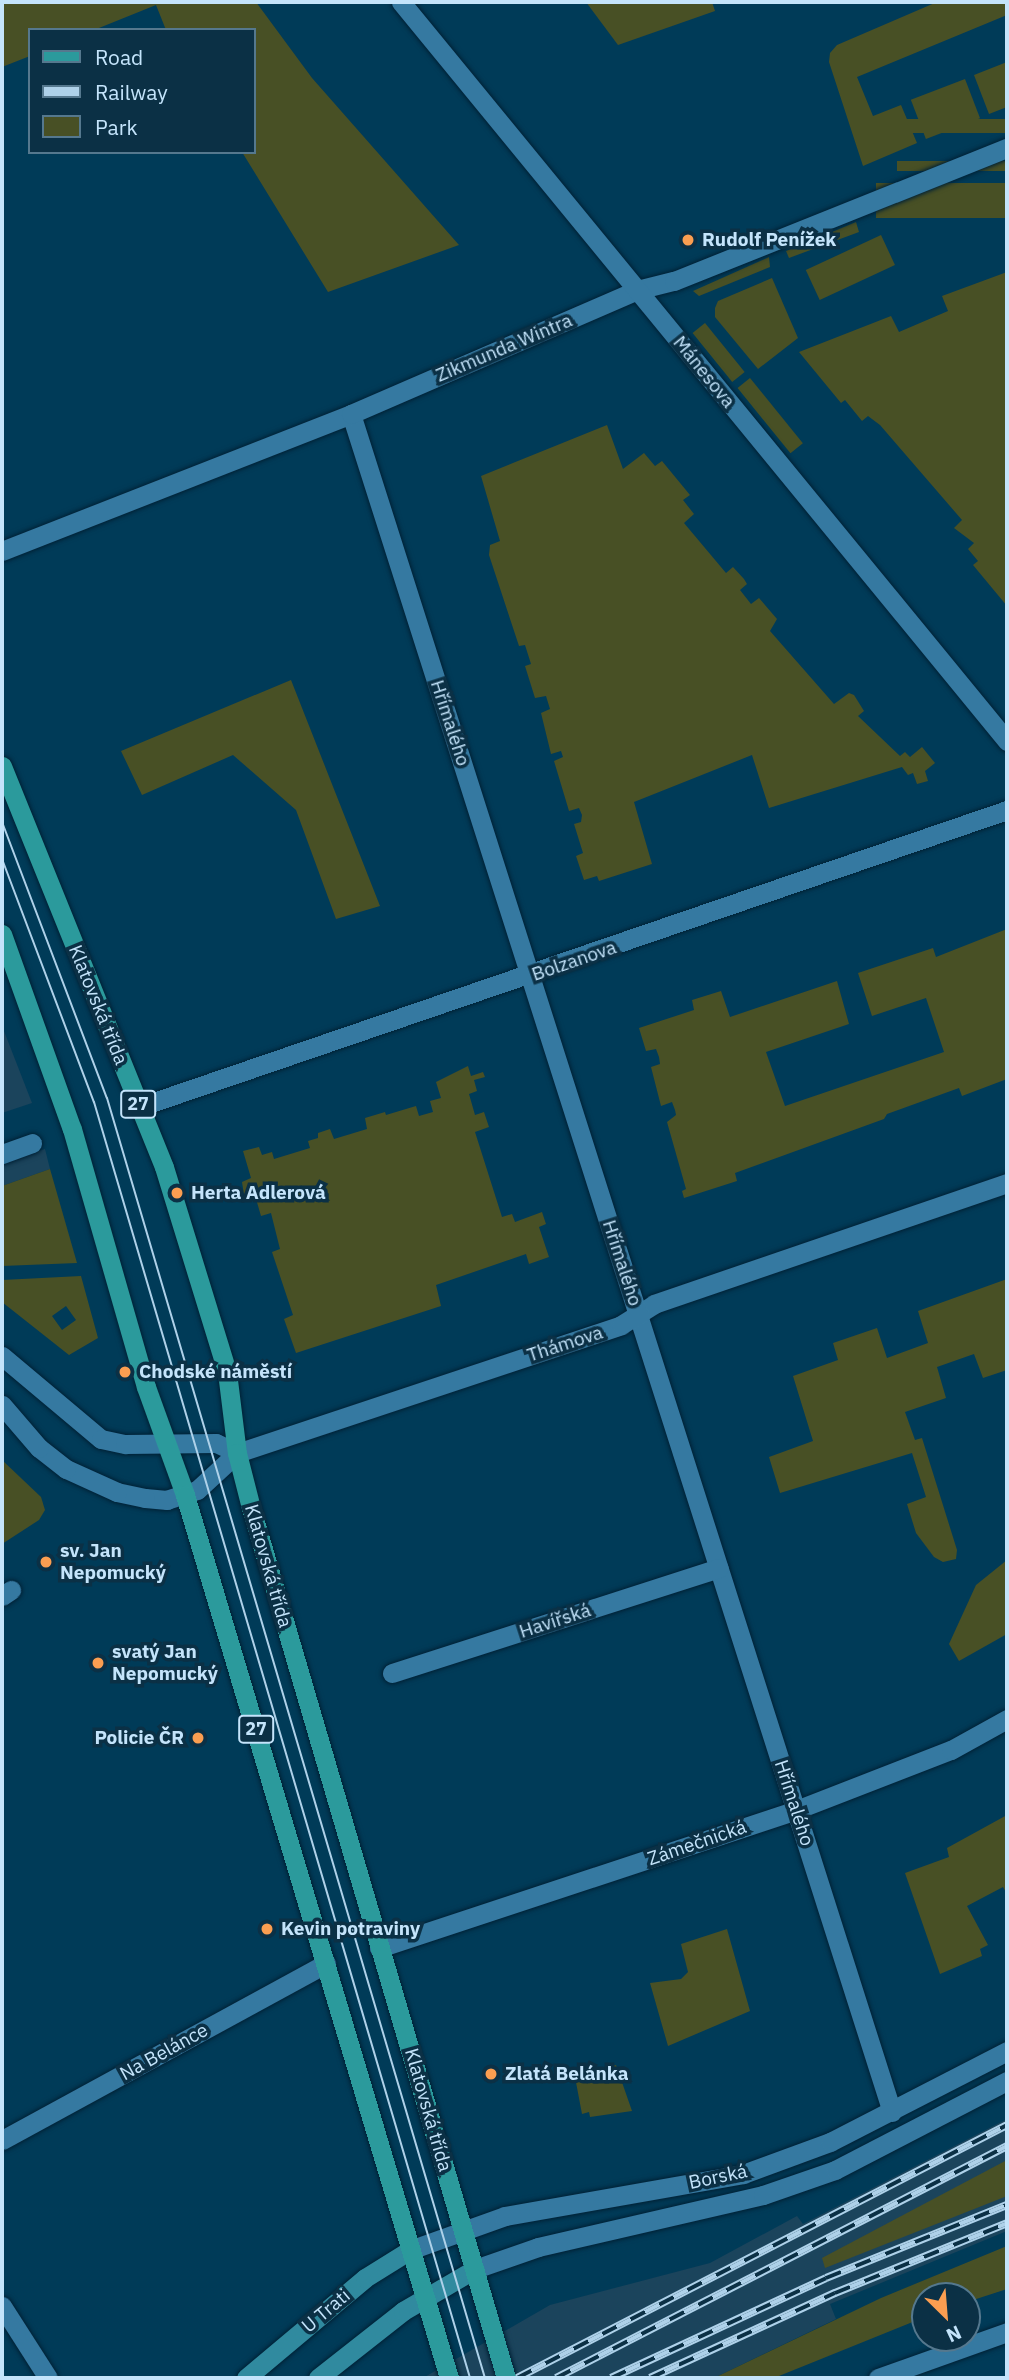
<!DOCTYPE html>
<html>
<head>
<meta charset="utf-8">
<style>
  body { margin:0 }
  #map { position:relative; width:1009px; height:2380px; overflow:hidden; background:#003b58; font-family:"IBM Plex Sans",sans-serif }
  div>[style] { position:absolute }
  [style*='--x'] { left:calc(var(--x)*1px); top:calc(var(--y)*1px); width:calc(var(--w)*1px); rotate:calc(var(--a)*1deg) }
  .built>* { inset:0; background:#1b445c }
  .green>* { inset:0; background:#485025; transform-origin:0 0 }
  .roads { filter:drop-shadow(0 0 2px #002135) drop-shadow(0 0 2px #002135) }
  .minor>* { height:19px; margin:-9.5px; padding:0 9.5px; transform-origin:9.5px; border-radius:9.5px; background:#3579a1 }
  .tertiary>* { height:19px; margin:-9.5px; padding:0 9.5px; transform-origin:9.5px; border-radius:9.5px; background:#3579a1 }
  .secondary>* { height:19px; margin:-9.5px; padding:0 9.5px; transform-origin:9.5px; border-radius:9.5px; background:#308a9f }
  .primary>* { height:19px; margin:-9.5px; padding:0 9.5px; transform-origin:9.5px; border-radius:9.5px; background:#2b9a9c }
  .tram>* { height:2px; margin:-1px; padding:0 1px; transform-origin:1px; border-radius:1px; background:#aed1e9 }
  .rail>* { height:8px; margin-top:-4px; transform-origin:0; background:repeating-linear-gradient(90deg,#0b3045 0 16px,#aed1e9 0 32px); box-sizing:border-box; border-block:2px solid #aed1e9 }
  .dots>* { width:19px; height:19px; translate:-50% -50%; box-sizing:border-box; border:4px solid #0b3045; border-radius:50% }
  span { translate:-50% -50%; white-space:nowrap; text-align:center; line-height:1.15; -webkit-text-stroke:7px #0b3045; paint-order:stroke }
  .shield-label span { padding:2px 5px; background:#0b3045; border:2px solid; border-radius:5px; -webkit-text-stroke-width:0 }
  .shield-label { font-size:18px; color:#c4e4fb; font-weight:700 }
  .poi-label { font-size:19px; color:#c4e4fb; font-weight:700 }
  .left { translate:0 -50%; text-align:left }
  .right { translate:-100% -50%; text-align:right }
  .street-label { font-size:19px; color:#c4e4fb }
  .frame { position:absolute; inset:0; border:4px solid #c4e4fb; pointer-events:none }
  .legend { position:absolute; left:28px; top:28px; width:228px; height:126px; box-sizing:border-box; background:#0b3045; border:2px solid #55788e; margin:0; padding:9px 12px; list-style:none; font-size:21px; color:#c4e4fb }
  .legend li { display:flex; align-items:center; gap:14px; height:35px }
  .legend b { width:35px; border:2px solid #55788e }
  .north { position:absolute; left:911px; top:2282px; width:70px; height:70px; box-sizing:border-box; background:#0b3045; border:2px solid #55788e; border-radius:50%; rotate:155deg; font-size:19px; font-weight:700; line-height:28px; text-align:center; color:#c4e4fb }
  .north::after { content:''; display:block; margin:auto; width:24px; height:32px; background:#fb9e51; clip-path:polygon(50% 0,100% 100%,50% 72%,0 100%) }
</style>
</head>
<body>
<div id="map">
  <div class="built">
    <div style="clip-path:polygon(2px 1026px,32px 1103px,2px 1113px)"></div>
    <div style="clip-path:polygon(45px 1149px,50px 1169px,2px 1186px,2px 1163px)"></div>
    <div style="clip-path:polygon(1007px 2119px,1007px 2231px,830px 2304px,836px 2319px,714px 2378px,423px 2378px,550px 2305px,710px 2263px,797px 2216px,803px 2224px)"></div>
  </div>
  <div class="green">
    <div style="clip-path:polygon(2px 2px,256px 2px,312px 78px,459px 245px,328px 292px,242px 152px,254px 152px,254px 30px,166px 30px,156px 5px,94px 30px,30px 30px,30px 56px,2px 67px)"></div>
    <div style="clip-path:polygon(586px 2px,712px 2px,715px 11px,618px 45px)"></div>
    <div style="clip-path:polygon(937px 2px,1007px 2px,1007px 15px,857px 77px,873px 116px,901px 105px,917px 143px,863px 166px,829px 62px,830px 53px,837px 45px)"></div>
    <div style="clip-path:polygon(1007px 62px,1007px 107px,989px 114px,974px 75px)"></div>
    <div style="left:965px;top:79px;width:42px;height:58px;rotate:69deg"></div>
    <div style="left:1007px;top:119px;width:14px;height:117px;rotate:90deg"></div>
    <div style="left:1007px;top:161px;width:10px;height:110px;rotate:90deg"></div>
    <div style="left:1007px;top:183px;width:35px;height:131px;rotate:90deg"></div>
    <div style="clip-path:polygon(856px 222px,859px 232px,789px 258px,786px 251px)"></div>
    <div style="left:881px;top:235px;width:33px;height:83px;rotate:65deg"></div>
    <div style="clip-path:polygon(769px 257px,770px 267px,699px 296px,693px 291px)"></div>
    <div style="clip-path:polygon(1007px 272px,1007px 606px,973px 565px,978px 561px,968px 549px,974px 543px,954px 528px,962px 520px,880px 425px,868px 416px,862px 421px,845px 400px,841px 403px,799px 352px,891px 316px,899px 332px,948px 311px,942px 296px)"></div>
    <div style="clip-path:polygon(772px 278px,798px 338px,758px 369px,715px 317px,715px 308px,718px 301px)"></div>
    <div style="left:705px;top:323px;width:63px;height:16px;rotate:51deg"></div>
    <div style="left:750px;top:378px;width:84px;height:16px;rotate:51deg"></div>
    <div style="clip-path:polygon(607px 425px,623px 469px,644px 453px,655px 466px,662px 461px,690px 495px,683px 500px,694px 514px,684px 523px,726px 573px,733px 567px,744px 579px,747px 584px,740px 590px,751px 604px,759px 598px,777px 619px,770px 631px,834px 704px,849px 693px,854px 695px,864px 711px,858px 716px,900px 756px,905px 752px,910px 757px,922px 747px,935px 763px,925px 771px,928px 781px,917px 784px,913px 773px,908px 775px,902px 767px,769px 808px,752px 755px,634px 802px,652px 864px,599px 881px,597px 876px,584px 880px,576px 856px,583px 853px,574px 824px,581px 822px,582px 815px,579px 808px,569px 811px,554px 761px,563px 757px,561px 751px,551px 754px,541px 713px,550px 709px,546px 696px,535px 698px,525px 666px,531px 664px,525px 645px,519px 646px,489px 555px,490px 545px,500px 541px,481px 476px)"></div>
    <div style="clip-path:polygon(291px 680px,380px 906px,336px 919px,296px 810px,233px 755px,142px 795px,121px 751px)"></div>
    <div style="clip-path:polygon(1007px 929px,1007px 1079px,962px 1096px,959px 1088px,887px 1114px,884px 1119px,735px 1173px,737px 1181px,684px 1198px,682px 1191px,686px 1189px,667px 1122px,676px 1115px,675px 1110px,672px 1102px,661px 1106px,651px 1067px,660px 1064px,659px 1057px,656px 1049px,646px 1051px,639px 1028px,694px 1010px,692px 1000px,721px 991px,730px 1017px,837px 981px,849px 1024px,766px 1052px,785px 1106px,944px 1052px,926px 998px,872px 1016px,858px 973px,933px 948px,936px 957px)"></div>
    <div style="clip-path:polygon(468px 1066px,471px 1076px,483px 1072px,485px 1077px,474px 1080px,477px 1091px,469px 1094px,475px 1115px,484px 1112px,489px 1127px,475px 1132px,502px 1217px,512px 1214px,515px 1222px,542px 1212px,546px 1224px,539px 1227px,549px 1257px,529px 1264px,526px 1254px,436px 1285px,441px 1306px,296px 1353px,284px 1319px,293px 1315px,272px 1252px,280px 1249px,271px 1213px,261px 1216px,254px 1192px,244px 1195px,242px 1182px,251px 1178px,243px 1151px,259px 1147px,262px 1155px,272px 1152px,274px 1159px,310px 1148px,308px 1141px,318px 1138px,318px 1133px,330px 1129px,334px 1139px,367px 1129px,365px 1118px,385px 1112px,386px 1115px,416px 1106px,419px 1116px,433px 1112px,430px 1101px,441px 1098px,436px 1082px)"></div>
    <div style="clip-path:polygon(50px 1169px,77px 1263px,2px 1266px,2px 1186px)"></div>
    <div style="clip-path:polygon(evenodd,81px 1276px,98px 1338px,69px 1355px,2px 1302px,2px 1280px,81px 1276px,66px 1306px,76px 1320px,62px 1330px,52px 1316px,66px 1306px)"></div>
    <div style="clip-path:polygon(1007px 1279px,1007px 1370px,983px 1378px,974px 1354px,937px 1367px,946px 1398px,905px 1412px,915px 1440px,922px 1438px,957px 1550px,956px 1559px,943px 1562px,934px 1557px,916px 1533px,907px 1504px,926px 1497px,912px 1453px,780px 1493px,769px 1457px,813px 1441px,793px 1376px,838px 1360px,833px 1343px,877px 1328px,887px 1358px,928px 1343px,918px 1311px)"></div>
    <div style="clip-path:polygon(2px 1460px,41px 1497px,45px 1510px,39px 1520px,2px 1544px)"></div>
    <div style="clip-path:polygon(1007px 1560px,1007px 1634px,959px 1661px,949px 1644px,976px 1585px)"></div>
    <div style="clip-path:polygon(1007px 1815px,1007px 1894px,1003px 1887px,967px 1906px,988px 1945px,980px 1949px,982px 1956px,940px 1974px,905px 1873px,949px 1857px,947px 1848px)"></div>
    <div style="clip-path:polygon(727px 1929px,750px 2011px,668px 2046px,650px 1983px,681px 1979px,688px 1972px,681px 1944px)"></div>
    <div style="clip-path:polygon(616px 2065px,632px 2111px,590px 2117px,589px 2112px,582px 2114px,575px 2077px)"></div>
    <div style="clip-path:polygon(1007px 2160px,1007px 2196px,825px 2268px,822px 2258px)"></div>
    <div style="clip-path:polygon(1007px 2246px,1007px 2289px,967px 2302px,967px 2296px,925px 2296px,925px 2317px,774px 2378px,714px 2378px,881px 2298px)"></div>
  </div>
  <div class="roads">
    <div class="minor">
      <div style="--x:351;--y:414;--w:1782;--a:72.33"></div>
      <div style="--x:2;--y:551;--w:375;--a:-21.4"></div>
      <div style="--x:351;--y:414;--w:312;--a:-23.4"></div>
      <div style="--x:637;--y:290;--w:38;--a:-14"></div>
      <div style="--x:674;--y:281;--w:359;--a:-21.8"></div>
      <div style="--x:139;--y:1107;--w:917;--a:-18.89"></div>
      <div style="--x:2;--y:1154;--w:32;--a:-20"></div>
      <div style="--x:237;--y:1453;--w:405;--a:-18.4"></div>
      <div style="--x:621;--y:1325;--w:39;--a:-32"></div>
      <div style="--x:654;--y:1304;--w:373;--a:-18.9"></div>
      <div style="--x:2;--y:1596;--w:11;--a:-34"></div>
      <div style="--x:392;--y:1673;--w:343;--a:-17.8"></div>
      <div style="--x:379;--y:1948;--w:439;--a:-18.3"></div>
      <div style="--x:796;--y:1810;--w:166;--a:-21.2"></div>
      <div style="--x:951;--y:1750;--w:64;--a:-29"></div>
      <div style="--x:2;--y:2140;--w:369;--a:-28.6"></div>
      <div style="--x:2;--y:2306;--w:85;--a:57.4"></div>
      <div style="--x:878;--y:2378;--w:137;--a:-19.6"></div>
    </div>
    <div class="tertiary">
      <div style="--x:401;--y:2;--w:956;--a:50.65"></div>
      <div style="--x:2;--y:1356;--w:129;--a:40"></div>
      <div style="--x:101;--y:1439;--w:25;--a:12"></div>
      <div style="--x:125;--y:1444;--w:91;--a:-0.6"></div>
      <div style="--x:216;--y:1443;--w:23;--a:25"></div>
      <div style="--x:237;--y:1453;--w:54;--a:137.2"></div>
      <div style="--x:197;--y:1490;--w:32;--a:162"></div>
      <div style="--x:167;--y:1500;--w:22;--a:-175"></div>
      <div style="--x:145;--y:1498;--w:29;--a:-168"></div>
      <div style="--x:117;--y:1492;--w:56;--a:-155.7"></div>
      <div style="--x:66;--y:1469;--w:34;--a:-142"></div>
      <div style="--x:39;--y:1448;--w:57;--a:-130.7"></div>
      <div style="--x:410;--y:2250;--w:101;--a:-19.7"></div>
      <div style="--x:505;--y:2216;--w:242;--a:-10"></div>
      <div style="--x:743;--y:2174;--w:93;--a:-20.2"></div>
      <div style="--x:830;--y:2142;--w:199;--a:-27.2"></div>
      <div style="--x:475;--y:2269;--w:67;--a:-19.2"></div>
      <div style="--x:538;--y:2247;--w:231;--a:-13"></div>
      <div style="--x:763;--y:2195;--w:76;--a:-19.1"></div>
      <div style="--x:835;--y:2170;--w:194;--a:-27.4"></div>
    </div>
    <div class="secondary">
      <div style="--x:246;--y:2378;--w:155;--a:-40"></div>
      <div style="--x:365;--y:2278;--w:53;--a:-31.9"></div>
      <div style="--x:318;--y:2378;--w:108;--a:-38.2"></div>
      <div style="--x:403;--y:2311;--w:83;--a:-30.3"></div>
    </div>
    <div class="primary">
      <div style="--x:2;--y:766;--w:432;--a:68"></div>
      <div style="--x:164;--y:1167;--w:214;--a:72.9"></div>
      <div style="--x:227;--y:1372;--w:82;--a:83"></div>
      <div style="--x:237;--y:1453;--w:57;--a:75.7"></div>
      <div style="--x:251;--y:1508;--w:907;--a:73.66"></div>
      <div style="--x:2;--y:934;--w:207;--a:70.3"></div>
      <div style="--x:72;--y:1129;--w:268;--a:74"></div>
      <div style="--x:146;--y:1387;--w:115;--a:70.1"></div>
      <div style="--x:185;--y:1495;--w:922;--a:73.35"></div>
    </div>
  </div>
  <div class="tram">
    <div style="--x:2;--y:822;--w:295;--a:69.2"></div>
    <div style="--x:107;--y:1098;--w:1335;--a:73.55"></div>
    <div style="--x:2;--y:859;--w:260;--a:69.3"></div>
    <div style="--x:94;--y:1102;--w:1330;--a:73.58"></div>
  </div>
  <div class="rail">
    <div style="--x:517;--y:2378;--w:551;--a:-27.31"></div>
    <div style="--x:556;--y:2378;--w:507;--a:-27.22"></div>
    <div style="--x:611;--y:2378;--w:237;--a:-24.9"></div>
    <div style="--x:826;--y:2278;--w:195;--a:-22"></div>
    <div style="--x:650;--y:2378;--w:204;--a:-24.7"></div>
    <div style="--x:835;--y:2293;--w:186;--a:-22.1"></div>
  </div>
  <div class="dots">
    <div style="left:688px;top:240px;background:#fb9e51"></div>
    <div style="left:177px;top:1193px;background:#fb9e51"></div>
    <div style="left:125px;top:1372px;background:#fb9e51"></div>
    <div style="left:46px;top:1562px;background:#fb9e51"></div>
    <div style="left:98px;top:1663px;background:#fb9e51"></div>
    <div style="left:198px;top:1738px;background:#fb9e51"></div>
    <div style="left:267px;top:1929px;background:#fb9e51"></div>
    <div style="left:491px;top:2074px;background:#fb9e51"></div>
  </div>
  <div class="shield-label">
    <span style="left:138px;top:1104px">27</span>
    <span style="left:256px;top:1729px">27</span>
  </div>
  <div class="poi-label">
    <span class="left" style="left:702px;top:240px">Rudolf Penížek</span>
    <span class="left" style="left:191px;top:1193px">Herta Adlerová</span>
    <span class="left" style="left:139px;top:1372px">Chodské náměstí</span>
    <span class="left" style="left:60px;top:1562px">sv. Jan<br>Nepomucký</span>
    <span class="left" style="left:112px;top:1663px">svatý Jan<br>Nepomucký</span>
    <span class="right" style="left:184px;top:1738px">Policie ČR</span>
    <span class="left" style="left:281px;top:1929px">Kevin potraviny</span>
    <span class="left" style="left:505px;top:2074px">Zlatá Belánka</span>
  </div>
  <div class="street-label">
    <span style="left:504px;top:348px;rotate:-23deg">Zikmunda Wintra</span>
    <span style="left:704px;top:372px;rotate:51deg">Mánesova</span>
    <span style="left:450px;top:723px;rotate:72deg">Hřímalého</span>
    <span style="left:574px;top:961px;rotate:-19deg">Bolzanova</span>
    <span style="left:98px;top:1005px;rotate:68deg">Klatovská třída</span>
    <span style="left:622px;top:1263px;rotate:72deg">Hřímalého</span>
    <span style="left:565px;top:1344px;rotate:-18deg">Thámova</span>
    <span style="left:268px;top:1566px;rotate:74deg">Klatovská třída</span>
    <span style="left:555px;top:1621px;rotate:-18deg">Havířská</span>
    <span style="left:794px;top:1803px;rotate:72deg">Hřímalého</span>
    <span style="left:697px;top:1843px;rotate:-19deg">Zámečnická</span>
    <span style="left:164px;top:2052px;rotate:-29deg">Na Belánce</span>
    <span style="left:428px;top:2110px;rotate:74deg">Klatovská třída</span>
    <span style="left:718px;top:2177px;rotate:-12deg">Borská</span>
    <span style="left:326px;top:2311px;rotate:-40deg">U Trati</span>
  </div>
  <div class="frame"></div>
  <ul class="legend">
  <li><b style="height:9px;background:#2b9a9c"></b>Road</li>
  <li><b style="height:9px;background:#aed1e9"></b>Railway</li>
  <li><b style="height:19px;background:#485025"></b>Park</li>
  </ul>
  <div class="north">N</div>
</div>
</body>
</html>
